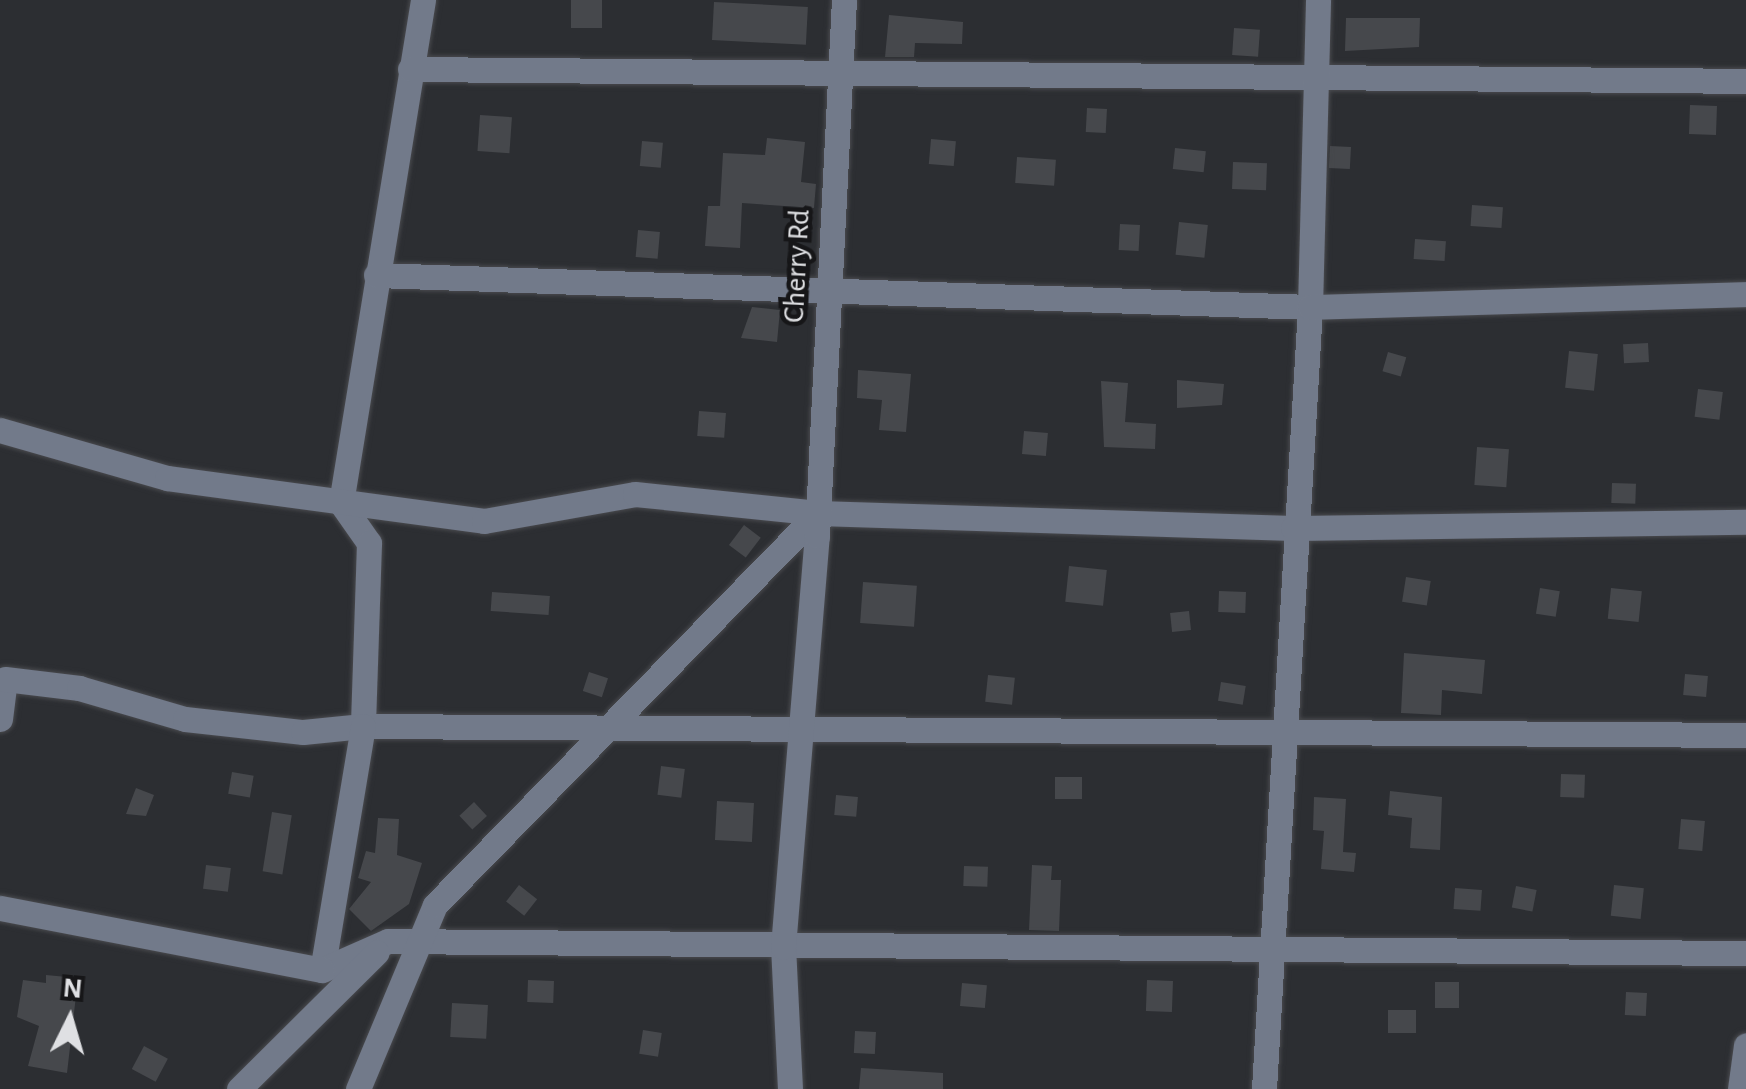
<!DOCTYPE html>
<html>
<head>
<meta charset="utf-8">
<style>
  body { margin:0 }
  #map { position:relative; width:1746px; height:1089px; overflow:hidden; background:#2c2e32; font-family:"Alegreya Sans",sans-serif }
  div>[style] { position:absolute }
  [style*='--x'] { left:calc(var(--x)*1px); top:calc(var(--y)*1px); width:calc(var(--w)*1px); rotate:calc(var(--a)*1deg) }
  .building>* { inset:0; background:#46484c; transform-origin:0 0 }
  .roads { filter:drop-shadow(0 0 2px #494a4e) drop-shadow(0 0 2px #494a4e) }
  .minor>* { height:25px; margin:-12.5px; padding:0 12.5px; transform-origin:12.5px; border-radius:12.5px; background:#727a8a }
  span { translate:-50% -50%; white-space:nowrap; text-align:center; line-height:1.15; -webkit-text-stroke:9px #161618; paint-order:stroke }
  .street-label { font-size:30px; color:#dfe0e3 }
  .north { position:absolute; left:20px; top:969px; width:100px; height:100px; -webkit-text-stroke:8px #161618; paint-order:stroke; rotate:5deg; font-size:28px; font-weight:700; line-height:40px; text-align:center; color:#dfe0e3 }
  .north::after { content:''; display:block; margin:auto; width:35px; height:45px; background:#dfe0e3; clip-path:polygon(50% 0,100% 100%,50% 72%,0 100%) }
</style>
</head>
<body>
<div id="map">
  <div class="building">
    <div style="left:571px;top:0;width:31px;height:28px"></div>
    <div style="left:714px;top:2px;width:94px;height:38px;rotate:3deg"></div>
    <div style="clip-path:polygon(889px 15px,963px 22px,962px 44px,915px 43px,914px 57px,885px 57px)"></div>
    <div style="clip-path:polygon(1346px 18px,1420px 18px,1419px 47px,1345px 51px)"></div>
    <div style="left:1234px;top:28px;width:26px;height:27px;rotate:4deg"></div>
    <div style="left:1690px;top:105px;width:27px;height:29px;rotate:2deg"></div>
    <div style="left:1087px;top:108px;width:20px;height:24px;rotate:3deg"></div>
    <div style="left:480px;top:115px;width:32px;height:36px;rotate:4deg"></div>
    <div style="clip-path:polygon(767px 138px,805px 142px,801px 182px,816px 184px,814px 208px,742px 203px,740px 248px,705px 246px,708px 206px,720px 206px,723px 153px,765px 155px)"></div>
    <div style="left:931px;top:139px;width:25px;height:25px;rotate:5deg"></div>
    <div style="left:642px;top:141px;width:21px;height:25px;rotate:5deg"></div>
    <div style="left:1330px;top:146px;width:21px;height:22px;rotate:3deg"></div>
    <div style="left:1175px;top:148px;width:31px;height:21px;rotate:6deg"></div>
    <div style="left:1017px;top:157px;width:39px;height:26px;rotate:4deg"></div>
    <div style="left:1233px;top:162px;width:34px;height:27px;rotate:2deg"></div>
    <div style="left:1472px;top:205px;width:31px;height:21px;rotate:4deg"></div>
    <div style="left:1179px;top:222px;width:29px;height:33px;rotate:6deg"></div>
    <div style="left:1120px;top:224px;width:20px;height:26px;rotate:3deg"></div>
    <div style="left:638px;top:230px;width:22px;height:27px;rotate:5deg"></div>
    <div style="left:1415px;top:239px;width:31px;height:20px;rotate:4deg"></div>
    <div style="clip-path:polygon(752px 307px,780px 310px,777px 342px,741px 338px)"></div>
    <div style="left:1648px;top:343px;width:19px;height:25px;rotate:87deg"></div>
    <div style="left:1569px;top:351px;width:29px;height:37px;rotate:6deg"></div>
    <div style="left:1388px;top:352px;width:19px;height:20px;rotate:16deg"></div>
    <div style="clip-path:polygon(858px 370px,911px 374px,906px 432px,879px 430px,882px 400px,857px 398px)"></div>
    <div style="clip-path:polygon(1177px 380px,1224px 384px,1222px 405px,1177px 408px)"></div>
    <div style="clip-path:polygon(1101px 381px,1128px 383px,1125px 422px,1156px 424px,1155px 449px,1104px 447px)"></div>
    <div style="left:1698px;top:389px;width:25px;height:28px;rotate:7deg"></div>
    <div style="left:699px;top:411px;width:27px;height:25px;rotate:4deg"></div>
    <div style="left:1024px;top:431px;width:24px;height:23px;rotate:5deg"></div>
    <div style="left:1477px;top:447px;width:32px;height:38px;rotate:4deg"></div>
    <div style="left:1612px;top:483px;width:24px;height:20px;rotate:2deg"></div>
    <div style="left:744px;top:525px;width:21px;height:25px;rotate:37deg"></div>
    <div style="left:1069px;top:566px;width:38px;height:36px;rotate:6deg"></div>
    <div style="left:1406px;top:577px;width:25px;height:25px;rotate:9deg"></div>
    <div style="left:863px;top:582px;width:54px;height:41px;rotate:4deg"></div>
    <div style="left:1540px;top:588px;width:20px;height:26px;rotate:9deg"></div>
    <div style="left:1611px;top:588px;width:31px;height:31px;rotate:6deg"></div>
    <div style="left:1219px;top:591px;width:27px;height:21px;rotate:2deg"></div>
    <div style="left:492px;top:592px;width:58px;height:19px;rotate:4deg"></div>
    <div style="left:1189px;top:611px;width:19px;height:19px;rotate:84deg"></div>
    <div style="clip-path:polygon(1404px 653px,1485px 660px,1482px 694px,1442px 690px,1441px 715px,1401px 713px)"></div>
    <div style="left:589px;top:672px;width:20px;height:20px;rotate:18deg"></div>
    <div style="left:1685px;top:674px;width:23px;height:21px;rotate:5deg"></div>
    <div style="left:988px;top:675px;width:27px;height:27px;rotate:6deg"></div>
    <div style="left:1221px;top:682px;width:25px;height:19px;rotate:9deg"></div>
    <div style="left:661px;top:766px;width:24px;height:29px;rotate:7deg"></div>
    <div style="left:232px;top:772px;width:22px;height:22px;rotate:10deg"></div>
    <div style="left:1561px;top:774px;width:24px;height:23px;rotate:2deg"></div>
    <div style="left:1055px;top:777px;width:27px;height:22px"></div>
    <div style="clip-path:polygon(136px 788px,154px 795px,146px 816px,126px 814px)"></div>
    <div style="clip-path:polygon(1390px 791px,1442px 797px,1440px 850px,1410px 848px,1412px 818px,1388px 815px)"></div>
    <div style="left:836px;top:795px;width:22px;height:20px;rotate:5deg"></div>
    <div style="clip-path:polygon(1314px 797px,1346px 799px,1343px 852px,1356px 853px,1354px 872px,1321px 869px,1324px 831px,1313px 830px)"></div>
    <div style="left:717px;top:801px;width:37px;height:39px;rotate:3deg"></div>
    <div style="left:474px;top:802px;width:19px;height:20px;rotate:47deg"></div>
    <div style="left:272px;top:812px;width:20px;height:60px;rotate:9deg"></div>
    <div style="clip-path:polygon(378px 818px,399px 819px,397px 855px,422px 863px,409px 904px,371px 931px,349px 909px,371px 882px,358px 878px,366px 851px,375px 853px)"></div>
    <div style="left:1681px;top:819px;width:24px;height:30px;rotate:5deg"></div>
    <div style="left:206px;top:865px;width:25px;height:24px;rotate:7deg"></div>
    <div style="clip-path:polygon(1032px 865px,1052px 866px,1051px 880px,1061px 880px,1059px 931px,1029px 930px)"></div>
    <div style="left:964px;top:866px;width:24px;height:20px;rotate:2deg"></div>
    <div style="left:519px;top:885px;width:23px;height:21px;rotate:38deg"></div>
    <div style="left:1614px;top:885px;width:30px;height:31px;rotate:6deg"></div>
    <div style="left:1516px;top:886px;width:21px;height:22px;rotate:11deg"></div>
    <div style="left:1455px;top:888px;width:27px;height:21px;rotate:4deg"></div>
    <div style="clip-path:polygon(46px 975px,67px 977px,66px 985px,77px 987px,67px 1073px,28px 1066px,39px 1026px,17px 1017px,23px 980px,46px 983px)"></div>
    <div style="left:528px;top:980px;width:26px;height:22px;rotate:2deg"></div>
    <div style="left:1147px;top:980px;width:26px;height:31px;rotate:2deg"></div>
    <div style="left:1435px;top:982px;width:24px;height:26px"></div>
    <div style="left:962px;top:983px;width:25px;height:23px;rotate:5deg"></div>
    <div style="left:1626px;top:992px;width:21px;height:23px;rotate:3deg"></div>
    <div style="left:452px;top:1003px;width:36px;height:34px;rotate:3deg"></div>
    <div style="left:1388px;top:1010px;width:28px;height:23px"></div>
    <div style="left:643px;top:1030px;width:19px;height:24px;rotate:9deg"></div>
    <div style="left:855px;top:1031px;width:21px;height:22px;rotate:3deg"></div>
    <div style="left:144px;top:1046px;width:27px;height:26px;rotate:28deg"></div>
    <div style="clip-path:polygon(861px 1068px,943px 1073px,943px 1089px,859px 1089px)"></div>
  </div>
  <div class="roads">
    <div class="minor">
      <div style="--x:423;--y:0;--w:510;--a:99.26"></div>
      <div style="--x:341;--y:503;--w:49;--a:55"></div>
      <div style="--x:369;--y:543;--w:183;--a:91.9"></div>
      <div style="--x:363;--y:726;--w:1383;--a:0.37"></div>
      <div style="--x:410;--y:69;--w:1336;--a:0.51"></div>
      <div style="--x:376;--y:275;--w:935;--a:1.96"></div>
      <div style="--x:1310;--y:307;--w:307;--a:-88.5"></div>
      <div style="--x:0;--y:430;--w:174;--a:16"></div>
      <div style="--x:167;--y:478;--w:320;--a:7.7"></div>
      <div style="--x:484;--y:521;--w:153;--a:-10.1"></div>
      <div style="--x:635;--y:494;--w:184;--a:5.9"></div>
      <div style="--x:818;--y:513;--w:475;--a:1.8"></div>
      <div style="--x:1293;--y:528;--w:453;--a:-0.8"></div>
      <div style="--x:0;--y:719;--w:40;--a:-82.9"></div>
      <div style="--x:5;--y:679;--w:75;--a:6.9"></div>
      <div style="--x:79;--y:688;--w:110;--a:16.3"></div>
      <div style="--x:185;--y:719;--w:119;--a:6.3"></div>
      <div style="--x:303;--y:732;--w:60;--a:-5.7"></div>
      <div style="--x:363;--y:726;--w:247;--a:99.5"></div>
      <div style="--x:322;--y:970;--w:72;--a:-23.7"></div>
      <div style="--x:388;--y:941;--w:1358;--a:0.51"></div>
      <div style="--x:0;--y:908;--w:328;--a:10.9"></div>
      <div style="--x:239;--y:1089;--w:194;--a:-44.8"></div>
      <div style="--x:358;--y:1089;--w:199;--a:-67.3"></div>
      <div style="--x:435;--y:905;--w:548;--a:-45.67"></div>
      <div style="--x:790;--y:1089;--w:142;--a:-92.8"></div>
      <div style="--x:783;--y:947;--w:412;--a:-85.3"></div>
      <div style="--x:817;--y:536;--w:537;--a:-87.12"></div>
      <div style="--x:1264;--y:1089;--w:783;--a:-86.63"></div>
      <div style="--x:1310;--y:307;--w:436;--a:-1.7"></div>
      <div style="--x:1740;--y:1089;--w:44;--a:-82.2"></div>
    </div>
  </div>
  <div class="street-label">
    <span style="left:797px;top:266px;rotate:-87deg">Cherry Rd</span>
  </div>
  <div class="north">N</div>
</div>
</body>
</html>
